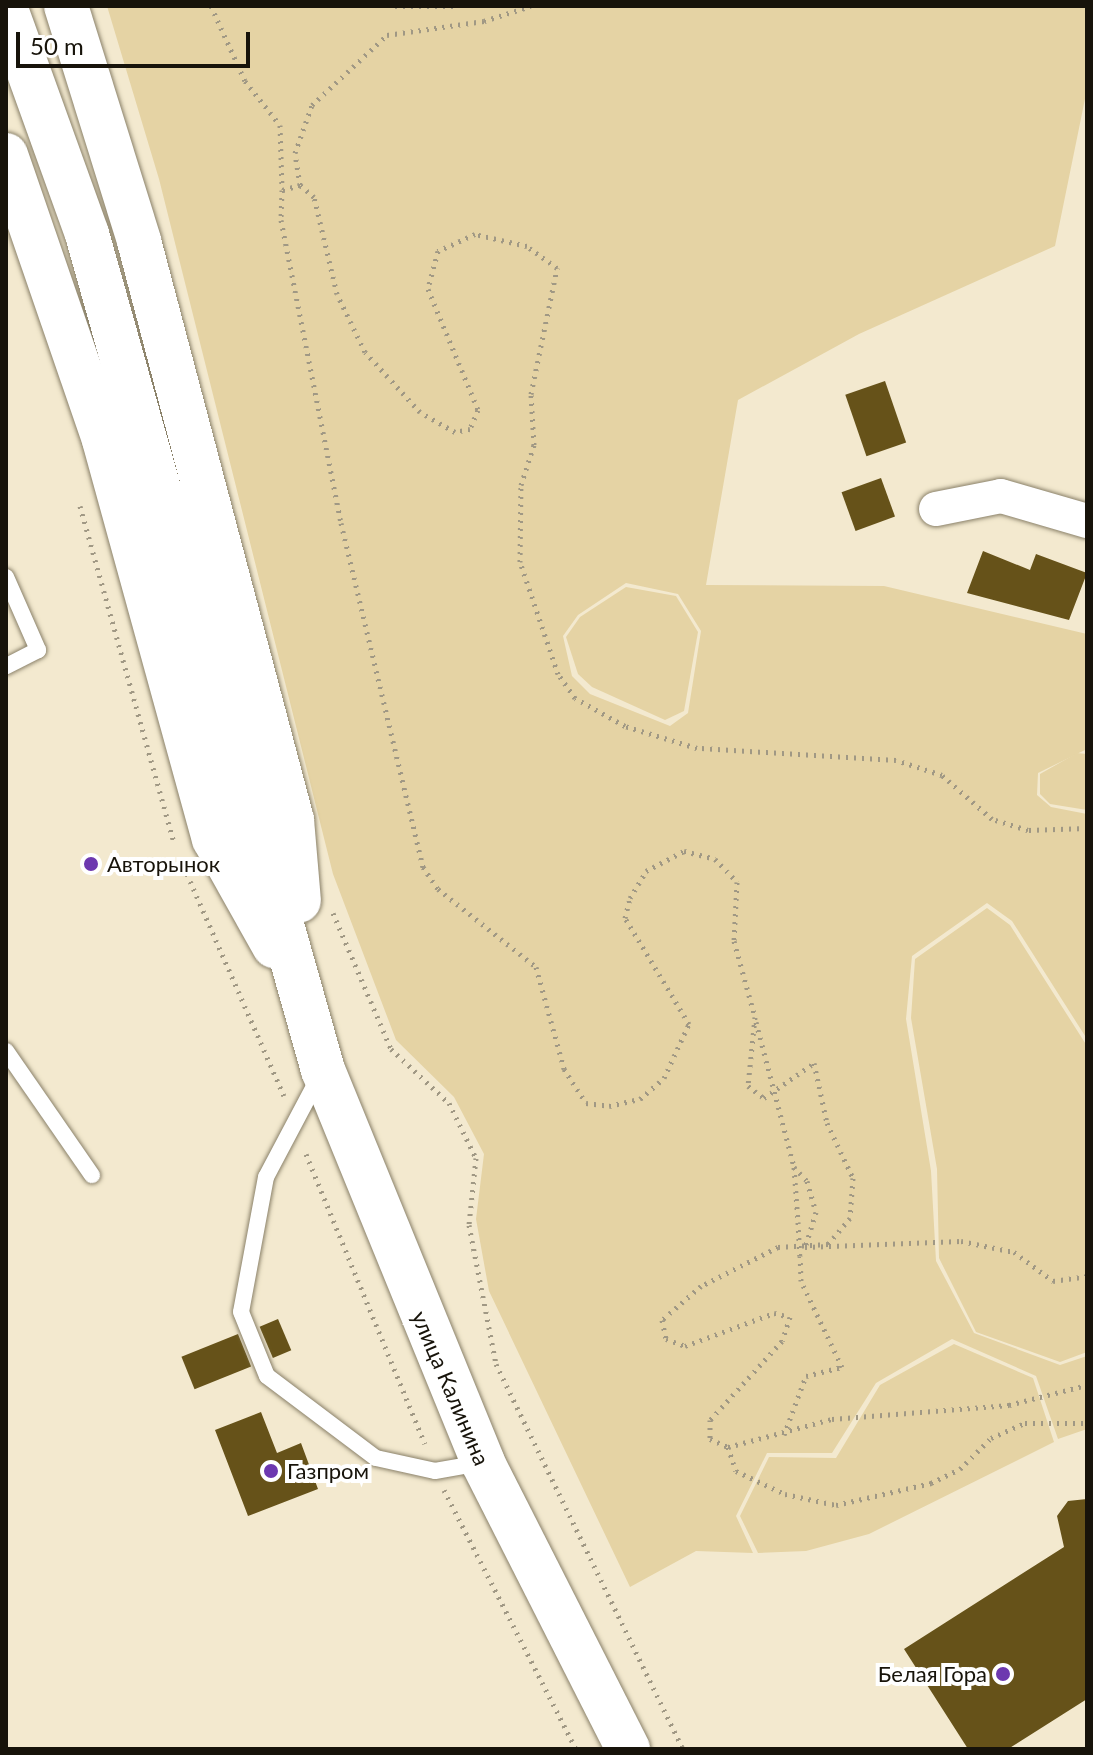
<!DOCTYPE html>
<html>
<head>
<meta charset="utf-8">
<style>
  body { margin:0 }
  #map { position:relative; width:1093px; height:1755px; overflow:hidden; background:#f3e9cf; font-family:Lato,sans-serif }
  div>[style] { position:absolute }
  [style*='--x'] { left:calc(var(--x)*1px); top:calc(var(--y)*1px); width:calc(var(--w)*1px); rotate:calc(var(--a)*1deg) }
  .green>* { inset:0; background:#e5d3a4 }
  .building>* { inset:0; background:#665219; transform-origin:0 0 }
  .path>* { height:5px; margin-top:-2.5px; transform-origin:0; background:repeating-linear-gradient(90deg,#a09884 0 2px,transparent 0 8px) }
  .roads { filter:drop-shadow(0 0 2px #8a8169) drop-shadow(0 0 2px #8a8169) }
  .service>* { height:16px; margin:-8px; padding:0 8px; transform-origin:8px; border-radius:8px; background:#fff }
  .minor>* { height:34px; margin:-17px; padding:0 17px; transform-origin:17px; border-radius:17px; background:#fff }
  .secondary>* { height:44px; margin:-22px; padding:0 22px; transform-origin:22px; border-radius:22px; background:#fff }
  .path-bridge>* { height:5px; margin-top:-2.5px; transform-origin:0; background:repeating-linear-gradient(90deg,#a09884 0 2px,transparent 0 8px) }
  .dots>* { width:22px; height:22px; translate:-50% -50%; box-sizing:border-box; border:4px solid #fff; border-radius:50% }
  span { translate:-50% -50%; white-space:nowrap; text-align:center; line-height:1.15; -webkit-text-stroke:8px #fff; paint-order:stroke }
  .poi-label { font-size:22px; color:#17130a }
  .left { translate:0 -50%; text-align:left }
  .right { translate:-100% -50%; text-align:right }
  .street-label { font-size:22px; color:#17130a }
  .frame { position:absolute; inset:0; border:8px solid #17130a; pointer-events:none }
  .scale { position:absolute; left:16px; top:32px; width:234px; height:36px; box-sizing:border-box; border:4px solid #17130a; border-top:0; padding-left:10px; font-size:24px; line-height:28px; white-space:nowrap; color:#17130a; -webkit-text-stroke:6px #fff; paint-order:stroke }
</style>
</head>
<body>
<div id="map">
  <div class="green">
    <div style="clip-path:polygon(evenodd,107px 6px,1087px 6px,1087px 89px,1055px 246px,859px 334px,738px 400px,706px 585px,884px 586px,1087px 634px,1087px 749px,1038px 773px,1037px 795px,1051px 807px,1087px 814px,1087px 1039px,1012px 921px,987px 903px,912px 956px,906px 1019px,931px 1171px,936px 1261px,974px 1333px,1060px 1365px,1087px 1356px,1087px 1429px,1058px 1439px,1036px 1376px,952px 1339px,876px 1383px,832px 1453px,767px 1453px,736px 1516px,753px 1553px,696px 1551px,630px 1587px,489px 1291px,476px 1219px,484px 1154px,454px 1097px,396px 1040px,333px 874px,159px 179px,107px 6px,626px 583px,678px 594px,701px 631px,688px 713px,670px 726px,590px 694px,572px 676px,563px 636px,578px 615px,626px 583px)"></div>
    <div style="clip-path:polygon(626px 587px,676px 596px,698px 632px,684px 711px,665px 720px,592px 687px,578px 674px,566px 637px,580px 617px)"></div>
    <div style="clip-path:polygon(1077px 753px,1087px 754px,1087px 810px,1050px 804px,1040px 794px,1040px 774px)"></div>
    <div style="clip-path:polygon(987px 908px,1010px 925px,1087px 1046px,1087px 1352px,1060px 1362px,976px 1332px,939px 1258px,937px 1169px,911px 1018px,915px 959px)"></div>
    <div style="clip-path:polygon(954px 1344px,1033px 1378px,1054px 1442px,869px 1534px,806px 1551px,758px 1553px,740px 1516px,769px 1457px,836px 1458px,880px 1385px)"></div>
  </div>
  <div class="building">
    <div style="left:885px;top:381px;width:65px;height:42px;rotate:71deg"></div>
    <div style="left:881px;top:478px;width:41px;height:42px;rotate:70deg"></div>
    <div style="clip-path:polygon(983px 551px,1030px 570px,1036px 554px,1087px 573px,1069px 620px,967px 593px)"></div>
    <div style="left:278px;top:1319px;width:34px;height:20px;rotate:67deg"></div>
    <div style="left:238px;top:1334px;width:35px;height:61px;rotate:68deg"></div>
    <div style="clip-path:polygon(261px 1412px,277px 1453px,301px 1443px,318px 1489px,248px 1516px,215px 1430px)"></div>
    <div style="clip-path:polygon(1087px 1499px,1087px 1699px,1008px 1749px,968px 1749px,904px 1649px,1064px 1547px,1057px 1516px,1068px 1501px)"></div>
  </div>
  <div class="path">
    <div style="--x:211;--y:6;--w:82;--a:65.6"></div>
    <div style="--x:245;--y:81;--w:56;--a:51.5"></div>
    <div style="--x:280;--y:125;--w:64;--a:88.2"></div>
    <div style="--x:395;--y:6;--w:58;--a:0"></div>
    <div style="--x:300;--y:185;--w:32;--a:-99"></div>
    <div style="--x:295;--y:153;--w:51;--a:-70.5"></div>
    <div style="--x:312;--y:105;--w:103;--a:-43"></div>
    <div style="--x:387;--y:35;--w:98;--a:-8.2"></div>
    <div style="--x:484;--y:21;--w:49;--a:-17.7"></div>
    <div style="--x:80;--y:506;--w:350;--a:74.4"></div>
    <div style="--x:1087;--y:828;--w:59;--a:178.1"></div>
    <div style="--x:1028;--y:830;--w:38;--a:-163"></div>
    <div style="--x:992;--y:819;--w:67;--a:-138.7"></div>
    <div style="--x:942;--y:775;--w:48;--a:-161.9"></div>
    <div style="--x:896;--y:760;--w:199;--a:-176.5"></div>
    <div style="--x:697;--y:748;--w:75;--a:-163"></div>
    <div style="--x:625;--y:726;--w:57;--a:-150.8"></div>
    <div style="--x:575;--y:698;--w:29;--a:-125"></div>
    <div style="--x:558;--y:674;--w:118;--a:-108.7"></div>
    <div style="--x:520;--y:562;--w:77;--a:-89.3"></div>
    <div style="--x:521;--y:485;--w:42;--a:-72"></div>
    <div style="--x:534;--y:445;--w:51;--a:-93.4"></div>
    <div style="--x:531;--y:394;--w:129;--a:-78.3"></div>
    <div style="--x:557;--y:268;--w:37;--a:-144"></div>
    <div style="--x:527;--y:246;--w:53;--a:-167"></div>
    <div style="--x:475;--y:234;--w:41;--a:155.3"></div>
    <div style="--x:438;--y:251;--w:39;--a:105"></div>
    <div style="--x:428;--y:289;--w:131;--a:67.5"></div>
    <div style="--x:478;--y:410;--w:21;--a:113"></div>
    <div style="--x:470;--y:429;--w:15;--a:169"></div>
    <div style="--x:455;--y:432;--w:40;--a:-150.3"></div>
    <div style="--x:420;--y:412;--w:81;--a:-132.5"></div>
    <div style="--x:365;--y:352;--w:64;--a:-115.8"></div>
    <div style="--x:337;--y:294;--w:100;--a:-103.3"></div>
    <div style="--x:314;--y:197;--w:18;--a:-139"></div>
    <div style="--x:300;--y:185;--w:19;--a:164"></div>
    <div style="--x:282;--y:190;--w:30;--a:92"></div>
    <div style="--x:281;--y:220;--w:309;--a:78.8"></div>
    <div style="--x:341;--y:523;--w:354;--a:76.6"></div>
    <div style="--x:423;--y:867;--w:27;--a:56"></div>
    <div style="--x:438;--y:889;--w:125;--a:38.5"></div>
    <div style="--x:536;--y:967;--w:106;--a:74.6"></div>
    <div style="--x:564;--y:1069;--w:40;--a:57.1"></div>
    <div style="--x:586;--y:1103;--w:23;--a:7"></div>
    <div style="--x:609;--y:1106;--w:32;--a:-13"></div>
    <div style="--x:640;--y:1099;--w:32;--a:-41"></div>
    <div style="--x:664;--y:1078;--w:60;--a:-65.2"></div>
    <div style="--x:689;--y:1024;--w:124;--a:-121.1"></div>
    <div style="--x:625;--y:918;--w:21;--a:-76"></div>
    <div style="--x:630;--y:898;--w:31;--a:-59"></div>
    <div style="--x:646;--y:871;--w:43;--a:-27.8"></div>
    <div style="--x:684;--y:851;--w:32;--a:14"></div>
    <div style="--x:715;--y:859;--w:32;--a:46"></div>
    <div style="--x:737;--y:882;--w:59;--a:92.9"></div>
    <div style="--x:734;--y:941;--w:79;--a:74.6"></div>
    <div style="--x:755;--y:1017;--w:69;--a:95.8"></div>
    <div style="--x:748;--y:1086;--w:20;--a:37"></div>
    <div style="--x:764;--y:1098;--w:61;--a:-35"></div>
    <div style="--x:814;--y:1063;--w:61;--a:77.8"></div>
    <div style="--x:827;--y:1123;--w:61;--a:64.7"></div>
    <div style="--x:853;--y:1178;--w:40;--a:94.3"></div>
    <div style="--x:850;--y:1218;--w:34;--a:130"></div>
    <div style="--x:828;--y:1244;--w:50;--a:176.6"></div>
    <div style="--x:778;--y:1247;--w:86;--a:153.1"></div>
    <div style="--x:701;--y:1286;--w:52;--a:138.9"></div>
    <div style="--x:662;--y:1320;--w:19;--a:78"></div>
    <div style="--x:666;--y:1339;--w:20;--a:20"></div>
    <div style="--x:685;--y:1346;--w:95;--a:-20.3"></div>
    <div style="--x:774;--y:1313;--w:16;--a:14"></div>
    <div style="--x:790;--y:1317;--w:25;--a:108"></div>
    <div style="--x:782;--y:1341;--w:107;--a:132.3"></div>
    <div style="--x:710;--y:1420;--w:19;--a:90"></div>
    <div style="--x:710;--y:1439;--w:20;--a:24"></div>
    <div style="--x:728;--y:1447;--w:108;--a:-15.1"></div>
    <div style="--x:832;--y:1419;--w:178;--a:-4.5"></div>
    <div style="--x:1009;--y:1405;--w:81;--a:-14.4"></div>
    <div style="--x:187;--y:874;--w:242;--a:66.4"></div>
    <div style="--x:333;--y:913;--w:148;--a:66.9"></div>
    <div style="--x:391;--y:1049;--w:79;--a:43"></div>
    <div style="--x:449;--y:1103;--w:61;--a:63.9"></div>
    <div style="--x:476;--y:1158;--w:67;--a:96"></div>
    <div style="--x:469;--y:1225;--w:142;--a:79"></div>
    <div style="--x:496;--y:1364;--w:428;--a:64.1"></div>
    <div style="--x:756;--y:1022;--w:150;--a:75.3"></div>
    <div style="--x:794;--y:1167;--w:19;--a:47"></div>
    <div style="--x:807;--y:1181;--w:32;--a:74"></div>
    <div style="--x:816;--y:1212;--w:37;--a:107"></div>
    <div style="--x:805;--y:1247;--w:156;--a:-2.2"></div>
    <div style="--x:961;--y:1241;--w:54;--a:11.7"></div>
    <div style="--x:1014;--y:1252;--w:49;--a:36.6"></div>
    <div style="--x:1053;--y:1281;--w:34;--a:-8"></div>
    <div style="--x:306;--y:1154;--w:313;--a:67.7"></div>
    <div style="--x:794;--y:1167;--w:55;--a:85.8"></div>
    <div style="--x:784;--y:1435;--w:63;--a:-69.6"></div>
    <div style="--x:806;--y:1376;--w:37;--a:-14"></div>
    <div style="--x:842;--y:1367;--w:95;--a:-115.5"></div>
    <div style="--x:801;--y:1281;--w:25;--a:-92"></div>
    <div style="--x:728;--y:1447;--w:25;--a:72"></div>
    <div style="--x:736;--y:1471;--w:54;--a:25.1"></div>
    <div style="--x:785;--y:1494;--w:52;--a:12.2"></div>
    <div style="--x:836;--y:1505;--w:98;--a:-13"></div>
    <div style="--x:931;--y:1483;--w:32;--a:-26"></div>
    <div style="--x:960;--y:1469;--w:44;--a:-45"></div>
    <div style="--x:991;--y:1438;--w:37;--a:-24"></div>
    <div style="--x:1025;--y:1423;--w:62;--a:0"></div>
    <div style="--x:444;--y:1490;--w:291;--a:63"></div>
  </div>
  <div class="roads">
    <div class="service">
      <div style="--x:6;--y:577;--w:80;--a:66.3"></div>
      <div style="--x:38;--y:650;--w:36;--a:153"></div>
      <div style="--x:6;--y:1051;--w:151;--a:55.3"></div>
      <div style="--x:320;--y:1075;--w:115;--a:117.9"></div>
      <div style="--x:266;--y:1177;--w:137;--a:100.5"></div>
      <div style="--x:241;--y:1312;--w:69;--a:67.9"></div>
      <div style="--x:267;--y:1376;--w:136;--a:37"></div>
      <div style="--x:376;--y:1458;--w:60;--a:12.4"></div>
      <div style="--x:435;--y:1471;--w:47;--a:-9.9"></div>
    </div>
    <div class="minor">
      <div style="--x:936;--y:509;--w:66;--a:-11.3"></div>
      <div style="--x:1001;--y:496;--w:90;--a:16.2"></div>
    </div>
    <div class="secondary">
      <div style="--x:66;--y:6;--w:246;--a:72.7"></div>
      <div style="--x:139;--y:241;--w:599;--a:75.2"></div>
      <div style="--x:292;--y:820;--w:81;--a:85.1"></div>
      <div style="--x:6;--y:9;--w:239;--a:70.2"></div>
      <div style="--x:87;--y:234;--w:869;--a:74.24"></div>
      <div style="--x:323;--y:1070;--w:424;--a:67.8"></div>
      <div style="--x:483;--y:1463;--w:321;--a:63.1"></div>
      <div style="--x:6;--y:155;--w:301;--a:71"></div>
      <div style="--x:104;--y:440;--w:414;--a:74.6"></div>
      <div style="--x:214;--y:839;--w:123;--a:60.7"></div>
    </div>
  </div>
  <div class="path-bridge">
    <div style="--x:798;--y:1222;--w:34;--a:87"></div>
  </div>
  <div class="dots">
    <div style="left:91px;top:864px;background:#6d38af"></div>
    <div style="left:271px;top:1471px;background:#6d38af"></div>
    <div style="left:1003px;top:1674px;background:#6d38af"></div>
  </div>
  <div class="poi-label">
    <span class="left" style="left:107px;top:864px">Авторынок</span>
    <span class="left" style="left:287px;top:1471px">Газпром</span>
    <span class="right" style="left:987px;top:1674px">Белая Гора</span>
  </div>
  <div class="street-label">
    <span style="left:451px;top:1388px;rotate:67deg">улица Калинина</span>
  </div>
  <div class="frame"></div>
  <div class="scale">50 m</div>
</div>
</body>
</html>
